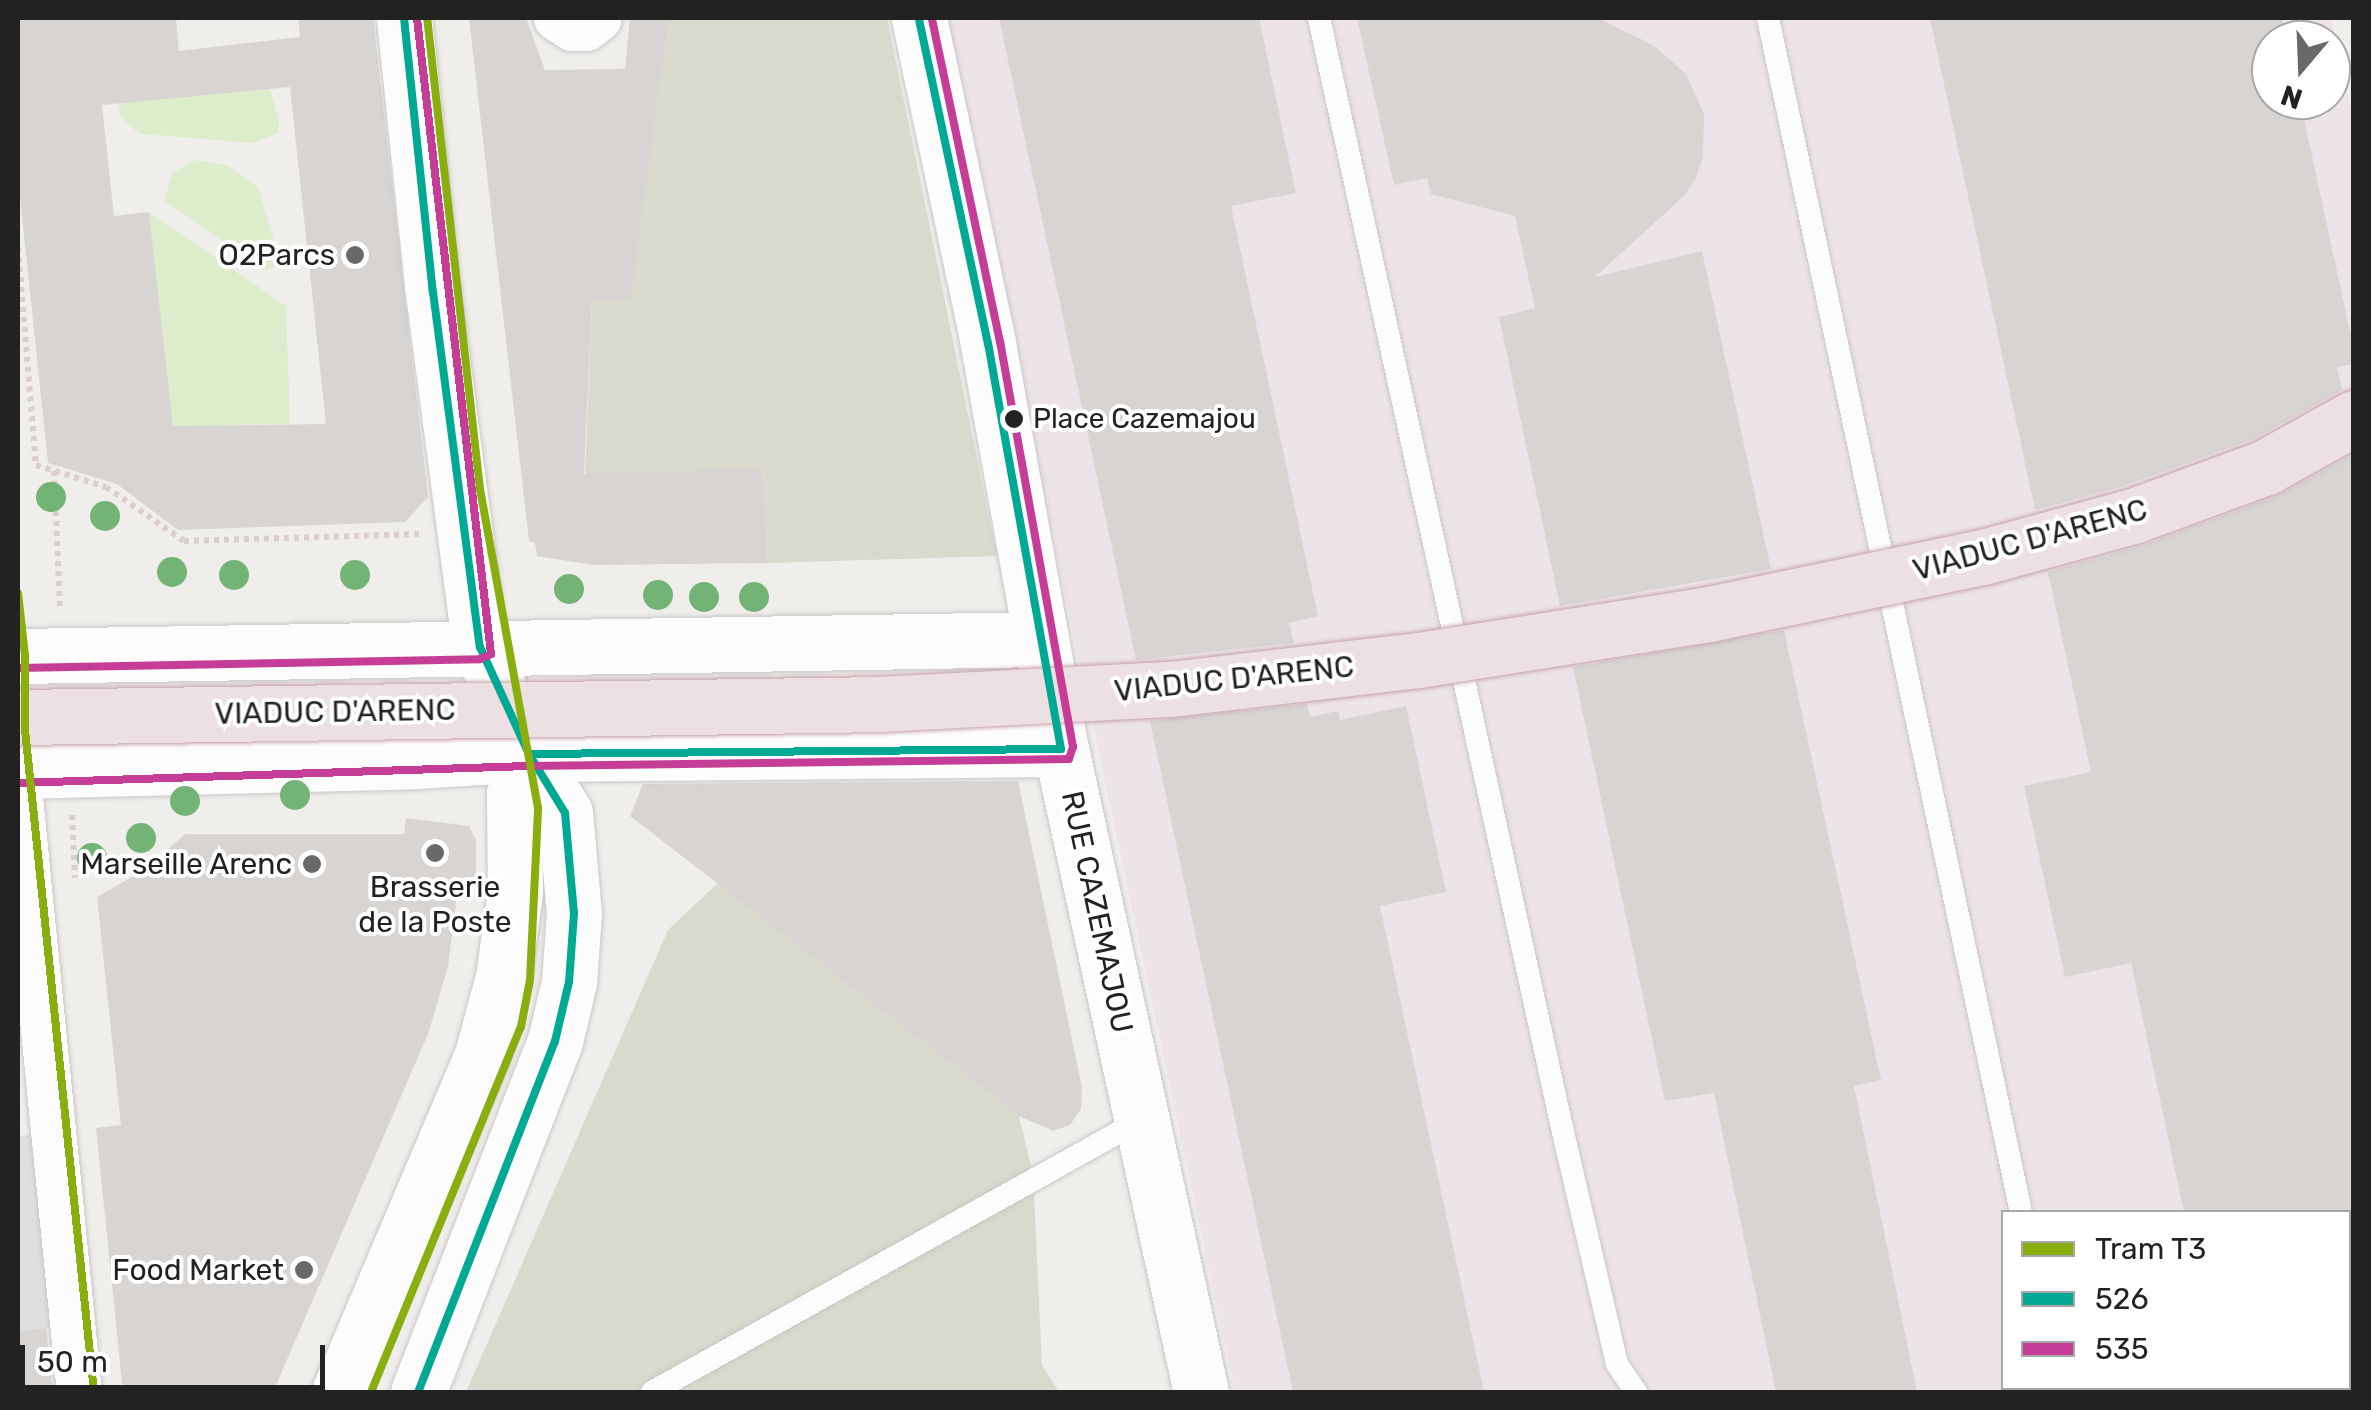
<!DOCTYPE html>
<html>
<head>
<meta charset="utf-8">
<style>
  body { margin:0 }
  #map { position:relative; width:2371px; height:1410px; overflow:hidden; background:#f0eeeb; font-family:Rubik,sans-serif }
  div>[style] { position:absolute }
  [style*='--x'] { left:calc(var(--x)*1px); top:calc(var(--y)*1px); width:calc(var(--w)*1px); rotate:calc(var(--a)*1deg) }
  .industrial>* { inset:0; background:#ede4e9 }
  .construction>* { inset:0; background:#d9d9cd }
  .grass>* { inset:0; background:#ddeccb }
  .parking>* { inset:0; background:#e0dfde }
  .building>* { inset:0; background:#d7d4d2 }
  .path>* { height:6px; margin-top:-3px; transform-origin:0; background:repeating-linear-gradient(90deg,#dccecd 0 5px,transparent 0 10px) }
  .roads { filter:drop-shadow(0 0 2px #c9c8c7) drop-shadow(0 0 2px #c9c8c7) }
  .service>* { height:22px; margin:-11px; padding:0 11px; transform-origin:11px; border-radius:11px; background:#fdfcfc }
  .minor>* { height:45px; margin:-22.5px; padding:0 22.5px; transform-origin:22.5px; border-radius:22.5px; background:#fdfcfc }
  .tertiary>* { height:55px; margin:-27.5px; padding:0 27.5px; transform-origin:27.5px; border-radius:27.5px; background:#fdfcfc }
  .bridges { filter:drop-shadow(0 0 2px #c5a2ac) drop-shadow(0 0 2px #c5a2ac) }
  .motorway-bridge>* { height:55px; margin:-27.5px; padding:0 27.5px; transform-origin:27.5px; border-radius:27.5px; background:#ece0e2 }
  .bus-1>* { height:8px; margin:-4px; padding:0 4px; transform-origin:4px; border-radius:4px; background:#00a994 }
  .bus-2>* { height:8px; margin:-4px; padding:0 4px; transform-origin:4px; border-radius:4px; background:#c53d96 }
  .tram-1>* { height:8px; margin:-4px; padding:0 4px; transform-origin:4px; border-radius:4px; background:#8aae0f }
  .trees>* { width:30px; height:30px; margin:-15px; border-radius:50%; background:#73b476 }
  .dots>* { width:28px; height:28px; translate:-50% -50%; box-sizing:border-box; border:5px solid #fff; border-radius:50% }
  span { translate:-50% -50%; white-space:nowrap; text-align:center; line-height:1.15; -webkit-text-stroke:8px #fff; paint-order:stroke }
  .bus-label { font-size:28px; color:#222 }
  .left { translate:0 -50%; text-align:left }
  .poi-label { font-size:30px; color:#222 }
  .right { translate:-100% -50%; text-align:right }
  .street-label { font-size:30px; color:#222 }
  .frame { position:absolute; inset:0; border:20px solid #222; pointer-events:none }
  .legend { position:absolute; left:2001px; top:1210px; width:350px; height:180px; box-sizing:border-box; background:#fff; border:2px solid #a7a7a7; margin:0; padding:12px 18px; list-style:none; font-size:30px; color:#222 }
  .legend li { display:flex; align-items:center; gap:20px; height:50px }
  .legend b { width:50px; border:2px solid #a7a7a7 }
  .north { position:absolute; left:2251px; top:20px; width:100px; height:100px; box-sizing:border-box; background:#fff; border:2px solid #a7a7a7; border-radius:50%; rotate:199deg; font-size:28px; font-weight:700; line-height:40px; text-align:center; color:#222 }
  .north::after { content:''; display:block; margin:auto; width:35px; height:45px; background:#6a6968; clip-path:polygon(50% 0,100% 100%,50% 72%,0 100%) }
  .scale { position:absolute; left:20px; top:1345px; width:305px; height:45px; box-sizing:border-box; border:5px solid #222; border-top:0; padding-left:12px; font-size:30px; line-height:35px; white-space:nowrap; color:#222; -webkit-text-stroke:8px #fff; paint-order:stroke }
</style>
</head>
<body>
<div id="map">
  <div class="industrial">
    <div style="clip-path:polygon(evenodd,942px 18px,2331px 18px,2354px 122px,2353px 1392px,1235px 1392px,942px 18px,2271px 40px,2331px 40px,2331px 100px,2271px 100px,2271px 40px,942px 18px,2004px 1212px,2348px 1212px,2348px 1388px,2004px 1388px,2004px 1212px)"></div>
  </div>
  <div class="construction">
    <div style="clip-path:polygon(669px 18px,887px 18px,997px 556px,768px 563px,763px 468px,585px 476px,592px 300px,629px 301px)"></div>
    <div style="clip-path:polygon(718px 883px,1019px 1116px,1033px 1174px,1042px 1365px,1059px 1392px,466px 1392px,668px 930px)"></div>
  </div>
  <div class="grass">
    <div style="clip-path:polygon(270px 88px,279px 121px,278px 133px,254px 143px,140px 134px,120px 117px,119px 101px)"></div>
    <div style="clip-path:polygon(196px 160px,229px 166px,258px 187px,279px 258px,274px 267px,263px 270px,164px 200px,173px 172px)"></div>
    <div style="clip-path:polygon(149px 212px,286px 306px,290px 424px,173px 426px)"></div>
  </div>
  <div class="parking">
    <div style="clip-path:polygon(35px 1134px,55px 1327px,18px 1332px,18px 1136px)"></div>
    <div style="clip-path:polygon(2353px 1355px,2353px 1392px,2091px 1392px,2090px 1388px,2348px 1388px,2349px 1356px)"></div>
  </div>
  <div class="building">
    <div style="clip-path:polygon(evenodd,18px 18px,176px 18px,179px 51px,300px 37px,298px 18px,373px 18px,428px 497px,405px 522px,178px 530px,117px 484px,48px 463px,18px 178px,18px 18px,290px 87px,326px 424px,173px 426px,149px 212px,114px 216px,102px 105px,290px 87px)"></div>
    <div style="clip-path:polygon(469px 18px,526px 18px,545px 70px,625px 69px,630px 18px,669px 18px,630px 301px,592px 300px,584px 474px,763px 468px,768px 563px,593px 565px,537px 556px,535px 543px,529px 541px)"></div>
    <div style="clip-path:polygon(999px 18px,1259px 18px,1296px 193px,1231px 206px,1318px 616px,1289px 623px,1294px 643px,1136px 660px)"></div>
    <div style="clip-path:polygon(1357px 18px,1598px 18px,1653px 45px,1686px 74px,1704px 114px,1703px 157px,1696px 178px,1684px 196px,1595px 277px,1702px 251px,1771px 569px,1560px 606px,1499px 317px,1535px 308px,1515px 216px,1431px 194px,1427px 178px,1394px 185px)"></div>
    <div style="clip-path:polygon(1930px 18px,2282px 18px,2287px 40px,2271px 40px,2271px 100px,2300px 100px,2354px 350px,2354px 364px,2337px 367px,2342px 390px,2253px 439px,2123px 486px,2035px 510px)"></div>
    <div style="clip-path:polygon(2354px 454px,2354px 1212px,2184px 1212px,2131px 963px,2065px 977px,2024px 786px,2091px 772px,2048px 572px,2144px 545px,2277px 496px)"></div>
    <div style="clip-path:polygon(1784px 630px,1881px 1080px,1854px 1086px,1917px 1392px,1776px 1392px,1714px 1093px,1665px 1101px,1573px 667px)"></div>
    <div style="clip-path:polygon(1307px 704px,1310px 717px,1338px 711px,1340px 720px,1406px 706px,1446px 892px,1380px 906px,1484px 1392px,1293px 1392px,1150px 721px)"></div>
    <div style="clip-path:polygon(1018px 781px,1082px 1087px,1081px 1109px,1070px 1125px,1053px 1131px,1019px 1116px,630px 816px,643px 784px)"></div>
    <div style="clip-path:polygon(406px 818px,469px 826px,476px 840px,476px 877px,459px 878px,448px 967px,428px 1034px,273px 1392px,123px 1392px,96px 1128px,121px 1125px,97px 897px,149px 867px,185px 834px,404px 834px)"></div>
    <div style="clip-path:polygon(46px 1328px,53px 1392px,18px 1392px,18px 1332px)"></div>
  </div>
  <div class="path">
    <div style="--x:18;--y:247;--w:219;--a:85.3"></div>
    <div style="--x:36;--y:465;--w:73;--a:17.4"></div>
    <div style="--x:106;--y:487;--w:95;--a:34.7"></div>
    <div style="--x:184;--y:541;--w:237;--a:-1.7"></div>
    <div style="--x:54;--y:471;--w:137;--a:87.5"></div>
    <div style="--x:72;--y:815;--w:63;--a:87.3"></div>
  </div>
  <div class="roads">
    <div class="service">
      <div style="--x:1319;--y:18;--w:1140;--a:77.65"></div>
      <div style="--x:1563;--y:1132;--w:238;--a:76.9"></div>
      <div style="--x:1617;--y:1364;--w:34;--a:56"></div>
      <div style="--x:1768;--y:18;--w:1221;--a:78.04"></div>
      <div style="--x:2057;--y:1388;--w:4;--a:76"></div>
      <div style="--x:652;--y:1392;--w:560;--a:-29.08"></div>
    </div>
    <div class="minor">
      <div style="--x:556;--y:18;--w:19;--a:32"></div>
      <div style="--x:572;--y:28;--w:14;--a:0"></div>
      <div style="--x:586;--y:28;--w:16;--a:-38"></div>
      <div style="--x:18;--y:777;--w:618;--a:84.34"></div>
    </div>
    <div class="tertiary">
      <div style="--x:404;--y:18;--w:276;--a:84"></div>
      <div style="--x:433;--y:292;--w:358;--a:82.5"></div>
      <div style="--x:480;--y:647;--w:118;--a:65.4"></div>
      <div style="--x:529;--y:754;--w:69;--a:58.6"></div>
      <div style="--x:565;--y:813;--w:100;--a:84.9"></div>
      <div style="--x:574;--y:913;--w:69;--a:94.1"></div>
      <div style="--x:569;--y:982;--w:61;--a:103.3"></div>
      <div style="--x:555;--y:1041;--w:377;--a:111.3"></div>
      <div style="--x:919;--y:18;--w:333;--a:78"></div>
      <div style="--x:988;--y:344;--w:412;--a:79.8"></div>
      <div style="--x:1061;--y:749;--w:658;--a:77.72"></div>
      <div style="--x:18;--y:656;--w:1022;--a:-0.95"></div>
      <div style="--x:18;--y:771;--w:397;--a:-1.4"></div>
      <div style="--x:415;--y:761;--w:114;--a:-3.5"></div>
      <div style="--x:529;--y:754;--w:532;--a:-0.54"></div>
      <div style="--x:339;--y:1392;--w:366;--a:-67"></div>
      <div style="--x:482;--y:1055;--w:81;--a:-74.9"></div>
      <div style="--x:503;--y:977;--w:86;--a:-82"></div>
      <div style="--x:515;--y:892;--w:98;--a:-90.6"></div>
      <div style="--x:514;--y:794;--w:43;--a:-69.4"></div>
    </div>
  </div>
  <div class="bridges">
    <div class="motorway-bridge">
      <div style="--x:18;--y:717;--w:862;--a:-0.86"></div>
      <div style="--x:880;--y:704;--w:291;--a:-3"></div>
      <div style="--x:1171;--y:689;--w:249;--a:-6.7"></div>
      <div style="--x:1418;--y:660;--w:295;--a:-9"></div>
      <div style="--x:1709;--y:614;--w:280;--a:-11.8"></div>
      <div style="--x:1983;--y:557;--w:156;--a:-15.3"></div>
      <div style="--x:2133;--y:516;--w:142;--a:-20.2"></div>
      <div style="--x:2266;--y:467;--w:101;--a:-29.1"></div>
    </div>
  </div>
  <div class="bus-1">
    <div style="--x:404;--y:18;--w:276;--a:84"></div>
    <div style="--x:433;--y:292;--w:358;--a:82.5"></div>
    <div style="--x:480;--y:647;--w:118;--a:65.4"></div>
    <div style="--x:529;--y:754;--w:69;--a:58.6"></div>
    <div style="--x:565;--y:813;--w:100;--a:84.9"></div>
    <div style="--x:574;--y:913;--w:69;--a:94.1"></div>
    <div style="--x:569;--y:982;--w:61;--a:103.3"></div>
    <div style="--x:555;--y:1041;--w:377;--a:111.3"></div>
    <div style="--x:529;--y:754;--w:532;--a:-0.54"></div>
    <div style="--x:1061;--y:749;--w:412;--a:-100.2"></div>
    <div style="--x:988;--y:344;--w:333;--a:-102"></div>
  </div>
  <div class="bus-2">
    <div style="--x:18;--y:668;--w:462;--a:-1.1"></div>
    <div style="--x:480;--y:659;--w:12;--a:-24"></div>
    <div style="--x:491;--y:654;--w:640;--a:-96.64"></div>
    <div style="--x:18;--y:783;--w:511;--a:-1.91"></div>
    <div style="--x:529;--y:766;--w:540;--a:-0.74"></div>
    <div style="--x:1069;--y:759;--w:13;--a:-72"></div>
    <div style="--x:1073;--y:747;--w:412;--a:-100.2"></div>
    <div style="--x:1000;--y:342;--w:331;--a:-101.9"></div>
  </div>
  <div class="tram-1">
    <div style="--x:18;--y:593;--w:62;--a:83.6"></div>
    <div style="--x:25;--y:655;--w:75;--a:90"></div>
    <div style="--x:25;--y:730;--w:666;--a:84.05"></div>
    <div style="--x:371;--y:1392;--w:395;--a:-67.7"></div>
    <div style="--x:521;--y:1027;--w:48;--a:-79.2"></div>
    <div style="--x:530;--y:980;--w:172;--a:-87.3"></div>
    <div style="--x:538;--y:808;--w:324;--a:-100.3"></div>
    <div style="--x:480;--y:489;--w:474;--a:-96.4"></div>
  </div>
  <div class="trees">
    <div style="left:51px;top:497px"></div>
    <div style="left:105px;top:516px"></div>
    <div style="left:172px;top:572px"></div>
    <div style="left:234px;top:575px"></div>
    <div style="left:355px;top:575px"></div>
    <div style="left:569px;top:589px"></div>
    <div style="left:658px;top:595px"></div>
    <div style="left:704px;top:597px"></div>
    <div style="left:754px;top:597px"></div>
    <div style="left:295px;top:795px"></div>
    <div style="left:185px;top:801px"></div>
    <div style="left:141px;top:838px"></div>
    <div style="left:92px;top:858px"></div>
  </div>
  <div class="dots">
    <div style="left:355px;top:255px;background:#6a6968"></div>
    <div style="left:1014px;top:419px;background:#222"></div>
    <div style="left:435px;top:853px;background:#6a6968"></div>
    <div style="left:312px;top:864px;background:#6a6968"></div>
    <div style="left:304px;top:1270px;background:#6a6968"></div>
  </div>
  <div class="bus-label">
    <span class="left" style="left:1033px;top:419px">Place Cazemajou</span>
  </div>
  <div class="poi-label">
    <span class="right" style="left:335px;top:255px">O2Parcs</span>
    <span class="right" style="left:292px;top:864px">Marseille Arenc</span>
    <span style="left:435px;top:904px">Brasserie<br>de la Poste</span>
    <span class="right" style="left:284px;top:1270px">Food Market</span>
  </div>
  <div class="street-label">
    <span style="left:2030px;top:540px;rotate:-15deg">VIADUC D'ARENC</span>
    <span style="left:1234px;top:679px;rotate:-6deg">VIADUC D'ARENC</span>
    <span style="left:335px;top:712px;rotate:-1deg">VIADUC D'ARENC</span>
    <span style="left:1097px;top:912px;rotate:78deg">RUE CAZEMAJOU</span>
  </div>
  <div class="frame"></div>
  <ul class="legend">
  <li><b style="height:12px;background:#8aae0f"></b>Tram T3</li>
  <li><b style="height:12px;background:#00a994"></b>526</li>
  <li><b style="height:12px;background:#c53d96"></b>535</li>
  </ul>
  <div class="north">N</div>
  <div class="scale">50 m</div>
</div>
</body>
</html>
